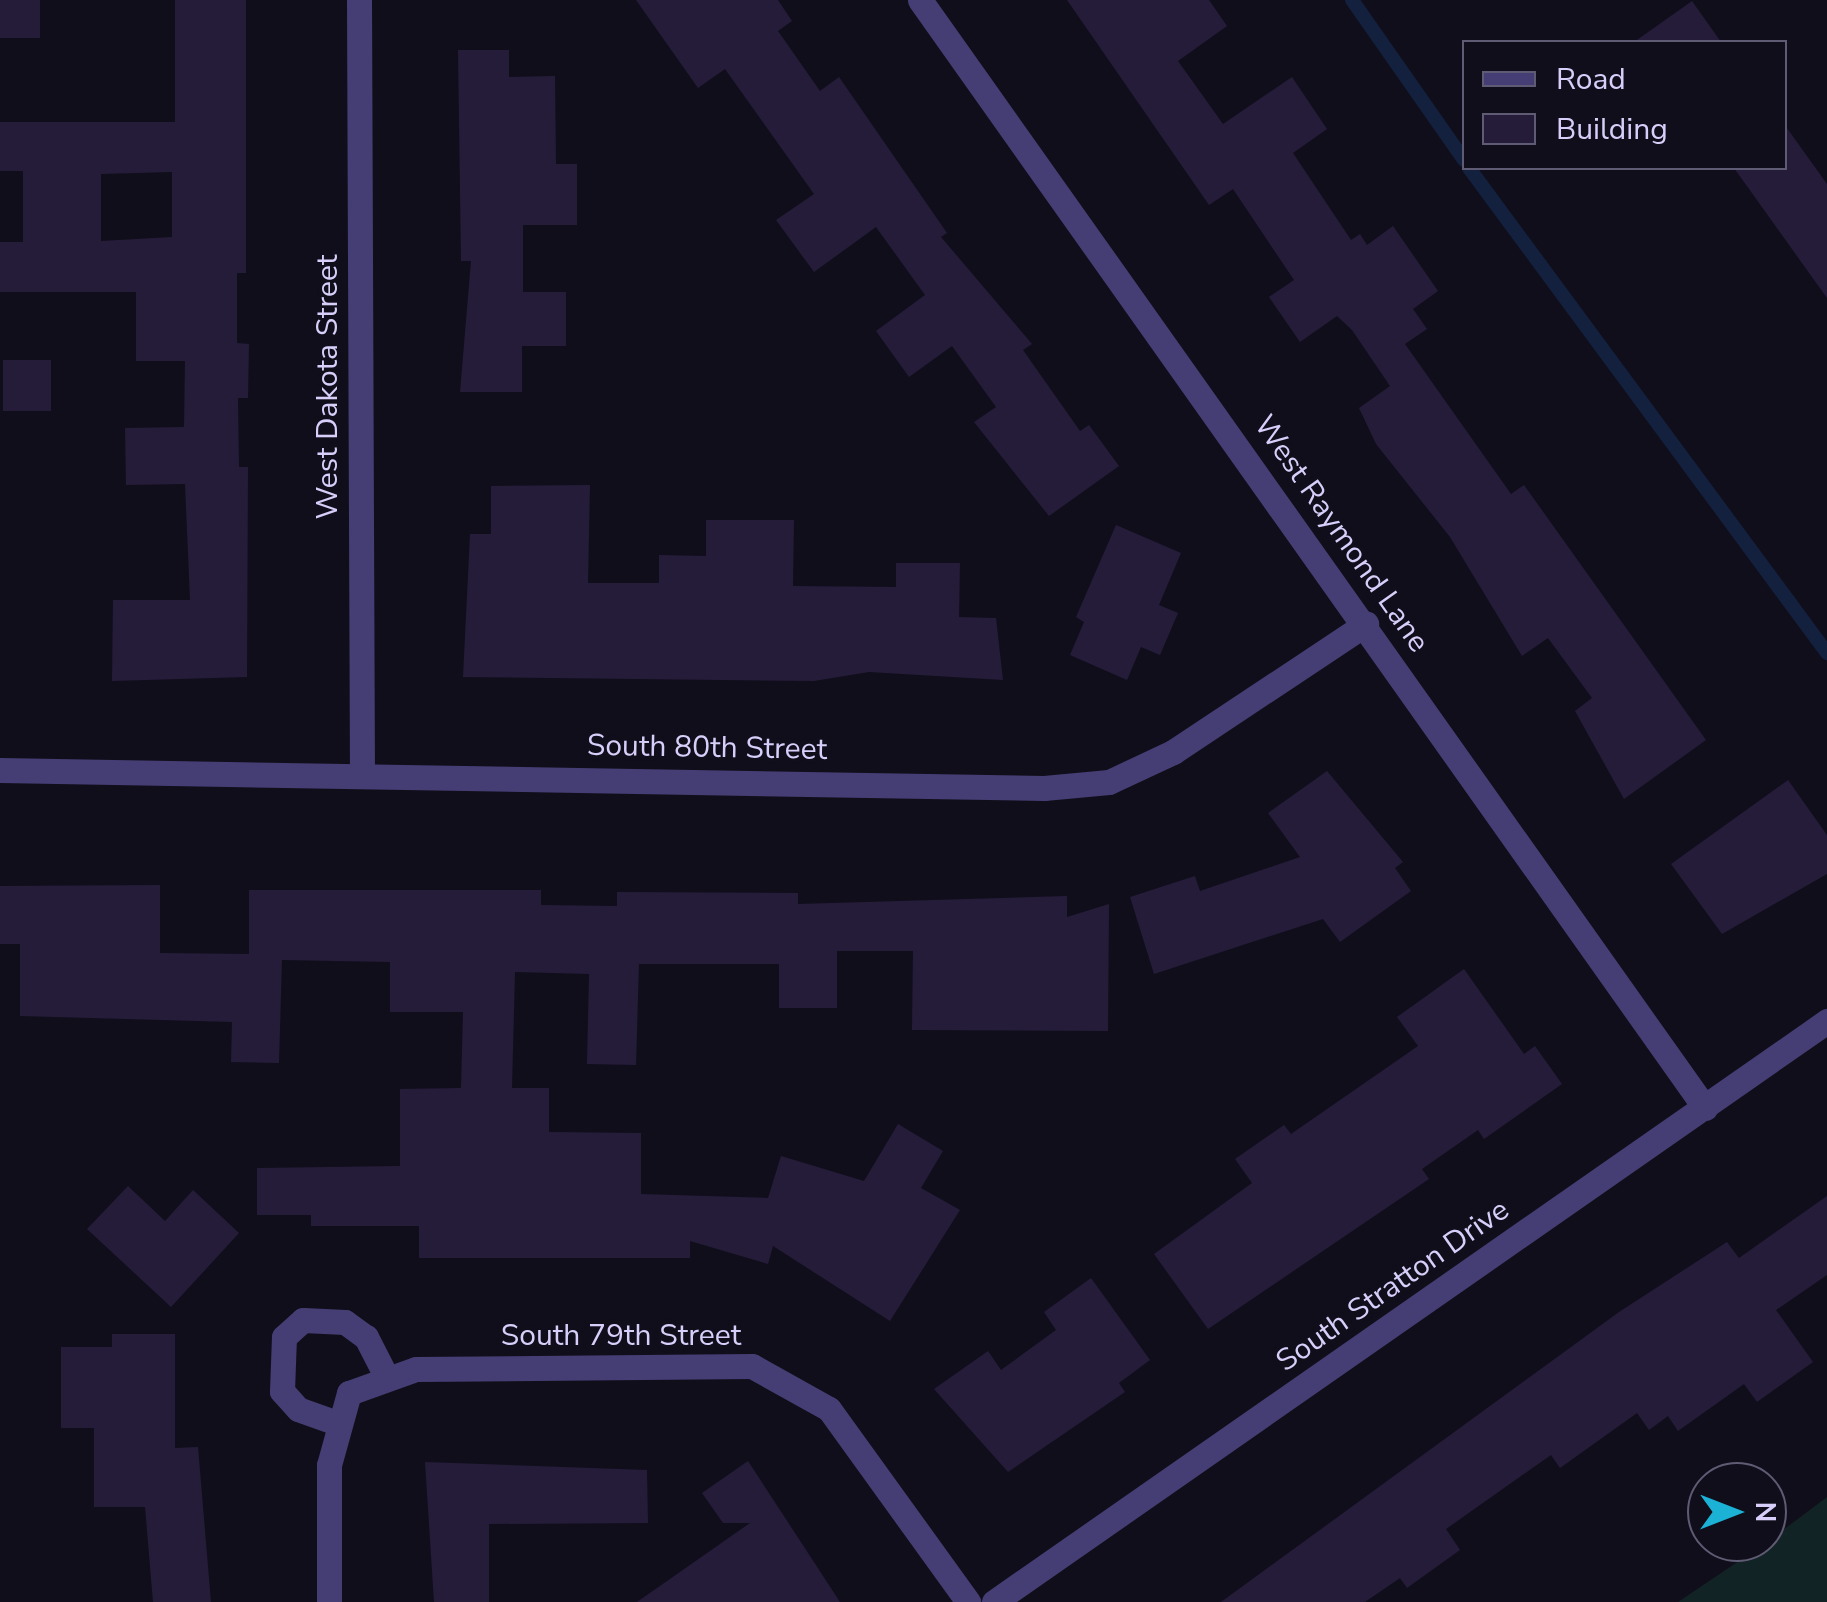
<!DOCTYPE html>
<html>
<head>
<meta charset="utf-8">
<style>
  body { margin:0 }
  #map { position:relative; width:1827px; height:1602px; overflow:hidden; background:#110e1b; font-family:"Nunito Sans",sans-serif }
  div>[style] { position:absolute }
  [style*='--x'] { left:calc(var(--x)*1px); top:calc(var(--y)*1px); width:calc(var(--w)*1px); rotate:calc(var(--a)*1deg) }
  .green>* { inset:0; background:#112324 }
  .stream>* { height:14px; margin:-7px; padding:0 7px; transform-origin:7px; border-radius:7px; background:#13203e }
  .building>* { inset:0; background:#251c3a; transform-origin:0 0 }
  .street>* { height:25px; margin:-12.5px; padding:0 12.5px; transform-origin:12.5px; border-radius:12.5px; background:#453e74 }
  span { translate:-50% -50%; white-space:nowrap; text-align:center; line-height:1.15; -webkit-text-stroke:10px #110e1b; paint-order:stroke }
  .street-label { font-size:30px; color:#d7cef9 }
  .legend { position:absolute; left:1462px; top:40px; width:325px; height:130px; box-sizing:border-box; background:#110e1b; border:2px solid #605b74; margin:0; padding:12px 18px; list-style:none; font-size:30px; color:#d7cef9 }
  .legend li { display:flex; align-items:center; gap:20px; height:50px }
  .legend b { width:50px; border:2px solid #605b74 }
  .north { position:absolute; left:1687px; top:1462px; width:100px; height:100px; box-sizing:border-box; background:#110e1b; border:2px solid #605b74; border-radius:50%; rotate:90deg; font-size:28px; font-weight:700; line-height:40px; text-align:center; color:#d7cef9 }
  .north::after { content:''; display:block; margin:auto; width:35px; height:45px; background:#1cb2d6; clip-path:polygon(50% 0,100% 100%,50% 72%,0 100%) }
</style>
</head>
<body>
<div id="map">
  <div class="green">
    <div style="clip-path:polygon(1827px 1497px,1827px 1602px,1678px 1602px,1767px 1542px)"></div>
  </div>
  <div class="stream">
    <div style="--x:1352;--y:0;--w:195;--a:55"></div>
    <div style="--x:1469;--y:168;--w:603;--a:53.57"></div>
  </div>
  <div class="building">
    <div style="left:0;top:0;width:40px;height:38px"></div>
    <div style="clip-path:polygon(evenodd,175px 0,246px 0,246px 273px,237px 273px,237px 343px,249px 344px,248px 398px,238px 398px,239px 467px,248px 467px,247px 677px,112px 681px,113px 600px,190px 600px,185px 484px,126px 485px,125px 428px,184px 427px,185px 361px,136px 361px,136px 292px,0 292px,0 242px,23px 242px,23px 171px,0 171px,0 122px,175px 122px,175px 0,172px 172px,172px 237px,101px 241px,101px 174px,172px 172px)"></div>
    <div style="clip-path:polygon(636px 0,778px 0,792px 21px,778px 31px,820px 91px,839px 77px,947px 233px,941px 237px,1032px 344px,1023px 350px,1080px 431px,1089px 425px,1119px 466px,1049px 516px,974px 422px,996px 407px,952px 346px,909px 377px,876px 331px,925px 295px,876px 227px,814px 272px,776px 220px,814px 194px,725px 69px,698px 88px)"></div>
    <div style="clip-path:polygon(1067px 0,1209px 0,1227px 26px,1178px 61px,1223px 124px,1292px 77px,1327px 129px,1293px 153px,1351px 240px,1360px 234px,1367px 245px,1393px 226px,1438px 291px,1413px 309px,1427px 329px,1405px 344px,1511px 494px,1524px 485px,1706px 740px,1624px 799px,1575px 711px,1592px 698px,1548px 638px,1522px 656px,1450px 537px,1376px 444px,1359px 408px,1390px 386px,1352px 330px,1337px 316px,1300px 342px,1269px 297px,1294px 280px,1233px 189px,1209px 205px)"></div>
    <div style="clip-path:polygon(1692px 1px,1721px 42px,1634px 42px)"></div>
    <div style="clip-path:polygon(458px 50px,509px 50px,509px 77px,555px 76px,556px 164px,577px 164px,577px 225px,523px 225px,523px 292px,566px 292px,566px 346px,522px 346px,522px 392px,460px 392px,471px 261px,461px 261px)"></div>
    <div style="clip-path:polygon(1784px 124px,1827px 184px,1827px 298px,1734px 168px,1784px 168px)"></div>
    <div style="left:3px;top:360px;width:48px;height:51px"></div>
    <div style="clip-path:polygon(590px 485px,588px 583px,659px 583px,659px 555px,706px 556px,706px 520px,794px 520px,793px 586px,896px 587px,896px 563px,960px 563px,959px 617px,996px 618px,1003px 680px,869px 672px,814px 681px,463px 677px,470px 534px,491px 534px,491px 486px)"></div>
    <div style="clip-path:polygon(1116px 525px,1181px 553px,1159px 605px,1178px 613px,1160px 655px,1141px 647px,1127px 680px,1070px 655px,1084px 622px,1076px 617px)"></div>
    <div style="clip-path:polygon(1327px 771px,1403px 862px,1395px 868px,1411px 891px,1340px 942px,1323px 919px,1154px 974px,1130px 897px,1195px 876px,1200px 891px,1300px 857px,1268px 813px)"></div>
    <div style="clip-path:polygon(1788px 780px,1827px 835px,1827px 874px,1722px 934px,1671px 864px)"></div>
    <div style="clip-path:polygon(160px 885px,160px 953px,249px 954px,249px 890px,541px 890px,541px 905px,617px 906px,617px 892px,798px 893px,798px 904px,1067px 896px,1067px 917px,1109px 904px,1108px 1031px,912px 1030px,913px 951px,837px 951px,837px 1008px,779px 1008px,779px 964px,639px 964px,636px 1065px,587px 1064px,589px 974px,515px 972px,512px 1088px,549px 1088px,549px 1132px,641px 1133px,641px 1194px,768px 1198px,781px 1156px,864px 1181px,898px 1124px,943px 1151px,921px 1188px,960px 1210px,890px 1321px,773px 1246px,768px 1264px,690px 1241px,690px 1258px,419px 1258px,419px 1226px,311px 1226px,311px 1215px,257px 1215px,257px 1168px,400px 1166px,400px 1089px,461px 1088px,463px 1012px,390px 1012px,390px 962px,282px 960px,279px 1063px,231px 1062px,232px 1022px,20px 1016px,20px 944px,0 944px,0 886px)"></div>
    <div style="clip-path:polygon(1464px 969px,1524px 1054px,1535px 1046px,1562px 1084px,1484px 1139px,1478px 1130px,1422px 1169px,1429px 1179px,1208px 1329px,1154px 1254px,1252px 1183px,1235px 1159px,1284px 1125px,1291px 1134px,1418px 1046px,1397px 1017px)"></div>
    <div style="clip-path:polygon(128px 1186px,165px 1221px,193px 1190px,239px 1233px,171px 1307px,87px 1229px)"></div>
    <div style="clip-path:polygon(1827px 1196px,1827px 1275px,1776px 1310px,1813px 1362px,1757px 1402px,1744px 1384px,1678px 1431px,1668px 1416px,1649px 1430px,1637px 1413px,1560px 1468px,1551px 1455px,1446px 1529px,1460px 1550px,1407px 1588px,1400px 1578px,1365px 1602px,1221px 1602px,1619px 1312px,1727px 1242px,1739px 1258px)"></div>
    <div style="clip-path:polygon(1091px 1278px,1150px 1360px,1119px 1383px,1125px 1392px,1008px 1472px,934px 1389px,988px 1351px,1001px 1370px,1056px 1330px,1044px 1312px)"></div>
    <div style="clip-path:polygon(112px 1334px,175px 1334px,175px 1448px,198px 1447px,211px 1602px,153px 1602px,145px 1507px,94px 1507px,94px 1428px,61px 1428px,61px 1347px,112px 1347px)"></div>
    <div style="clip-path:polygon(748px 1461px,840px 1602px,637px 1602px,750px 1523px,723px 1523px,702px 1493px)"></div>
    <div style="clip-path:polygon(425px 1462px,647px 1470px,648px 1523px,489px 1524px,489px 1602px,434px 1602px)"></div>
  </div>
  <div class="street">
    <div style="--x:359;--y:0;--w:773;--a:89.78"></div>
    <div style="--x:920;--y:0;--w:1358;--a:54.68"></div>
    <div style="--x:0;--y:770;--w:1044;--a:0.99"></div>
    <div style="--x:1044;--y:788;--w:65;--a:-5.3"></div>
    <div style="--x:1109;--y:782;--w:71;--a:-25.1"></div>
    <div style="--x:1173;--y:752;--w:232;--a:-33.6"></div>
    <div style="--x:337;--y:1423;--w:41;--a:-160.3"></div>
    <div style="--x:298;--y:1409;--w:24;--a:-132"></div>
    <div style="--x:282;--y:1391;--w:54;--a:-87.9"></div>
    <div style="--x:284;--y:1337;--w:25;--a:-42"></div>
    <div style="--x:303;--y:1320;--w:42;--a:2.7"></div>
    <div style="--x:345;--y:1322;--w:26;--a:36"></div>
    <div style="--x:366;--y:1337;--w:44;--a:62.9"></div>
    <div style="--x:329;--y:1602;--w:137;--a:-90"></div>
    <div style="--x:329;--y:1465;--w:75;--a:-74.5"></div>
    <div style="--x:349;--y:1393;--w:71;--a:-19.7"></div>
    <div style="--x:416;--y:1369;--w:336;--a:-0.5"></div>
    <div style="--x:752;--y:1366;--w:88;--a:29.2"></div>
    <div style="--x:829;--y:1409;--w:238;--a:54.2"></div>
    <div style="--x:994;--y:1602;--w:1016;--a:-34.89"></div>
  </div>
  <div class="street-label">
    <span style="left:328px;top:387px;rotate:-90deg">West Dakota Street</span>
    <span style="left:1341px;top:534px;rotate:55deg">West Raymond Lane</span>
    <span style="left:707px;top:748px;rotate:1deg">South 80th Street</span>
    <span style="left:1393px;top:1286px;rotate:-35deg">South Stratton Drive</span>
    <span style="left:621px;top:1336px">South 79th Street</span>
  </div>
  <ul class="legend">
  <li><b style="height:12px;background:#453e74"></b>Road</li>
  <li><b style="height:28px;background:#251c3a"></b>Building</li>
  </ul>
  <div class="north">N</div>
</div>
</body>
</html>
